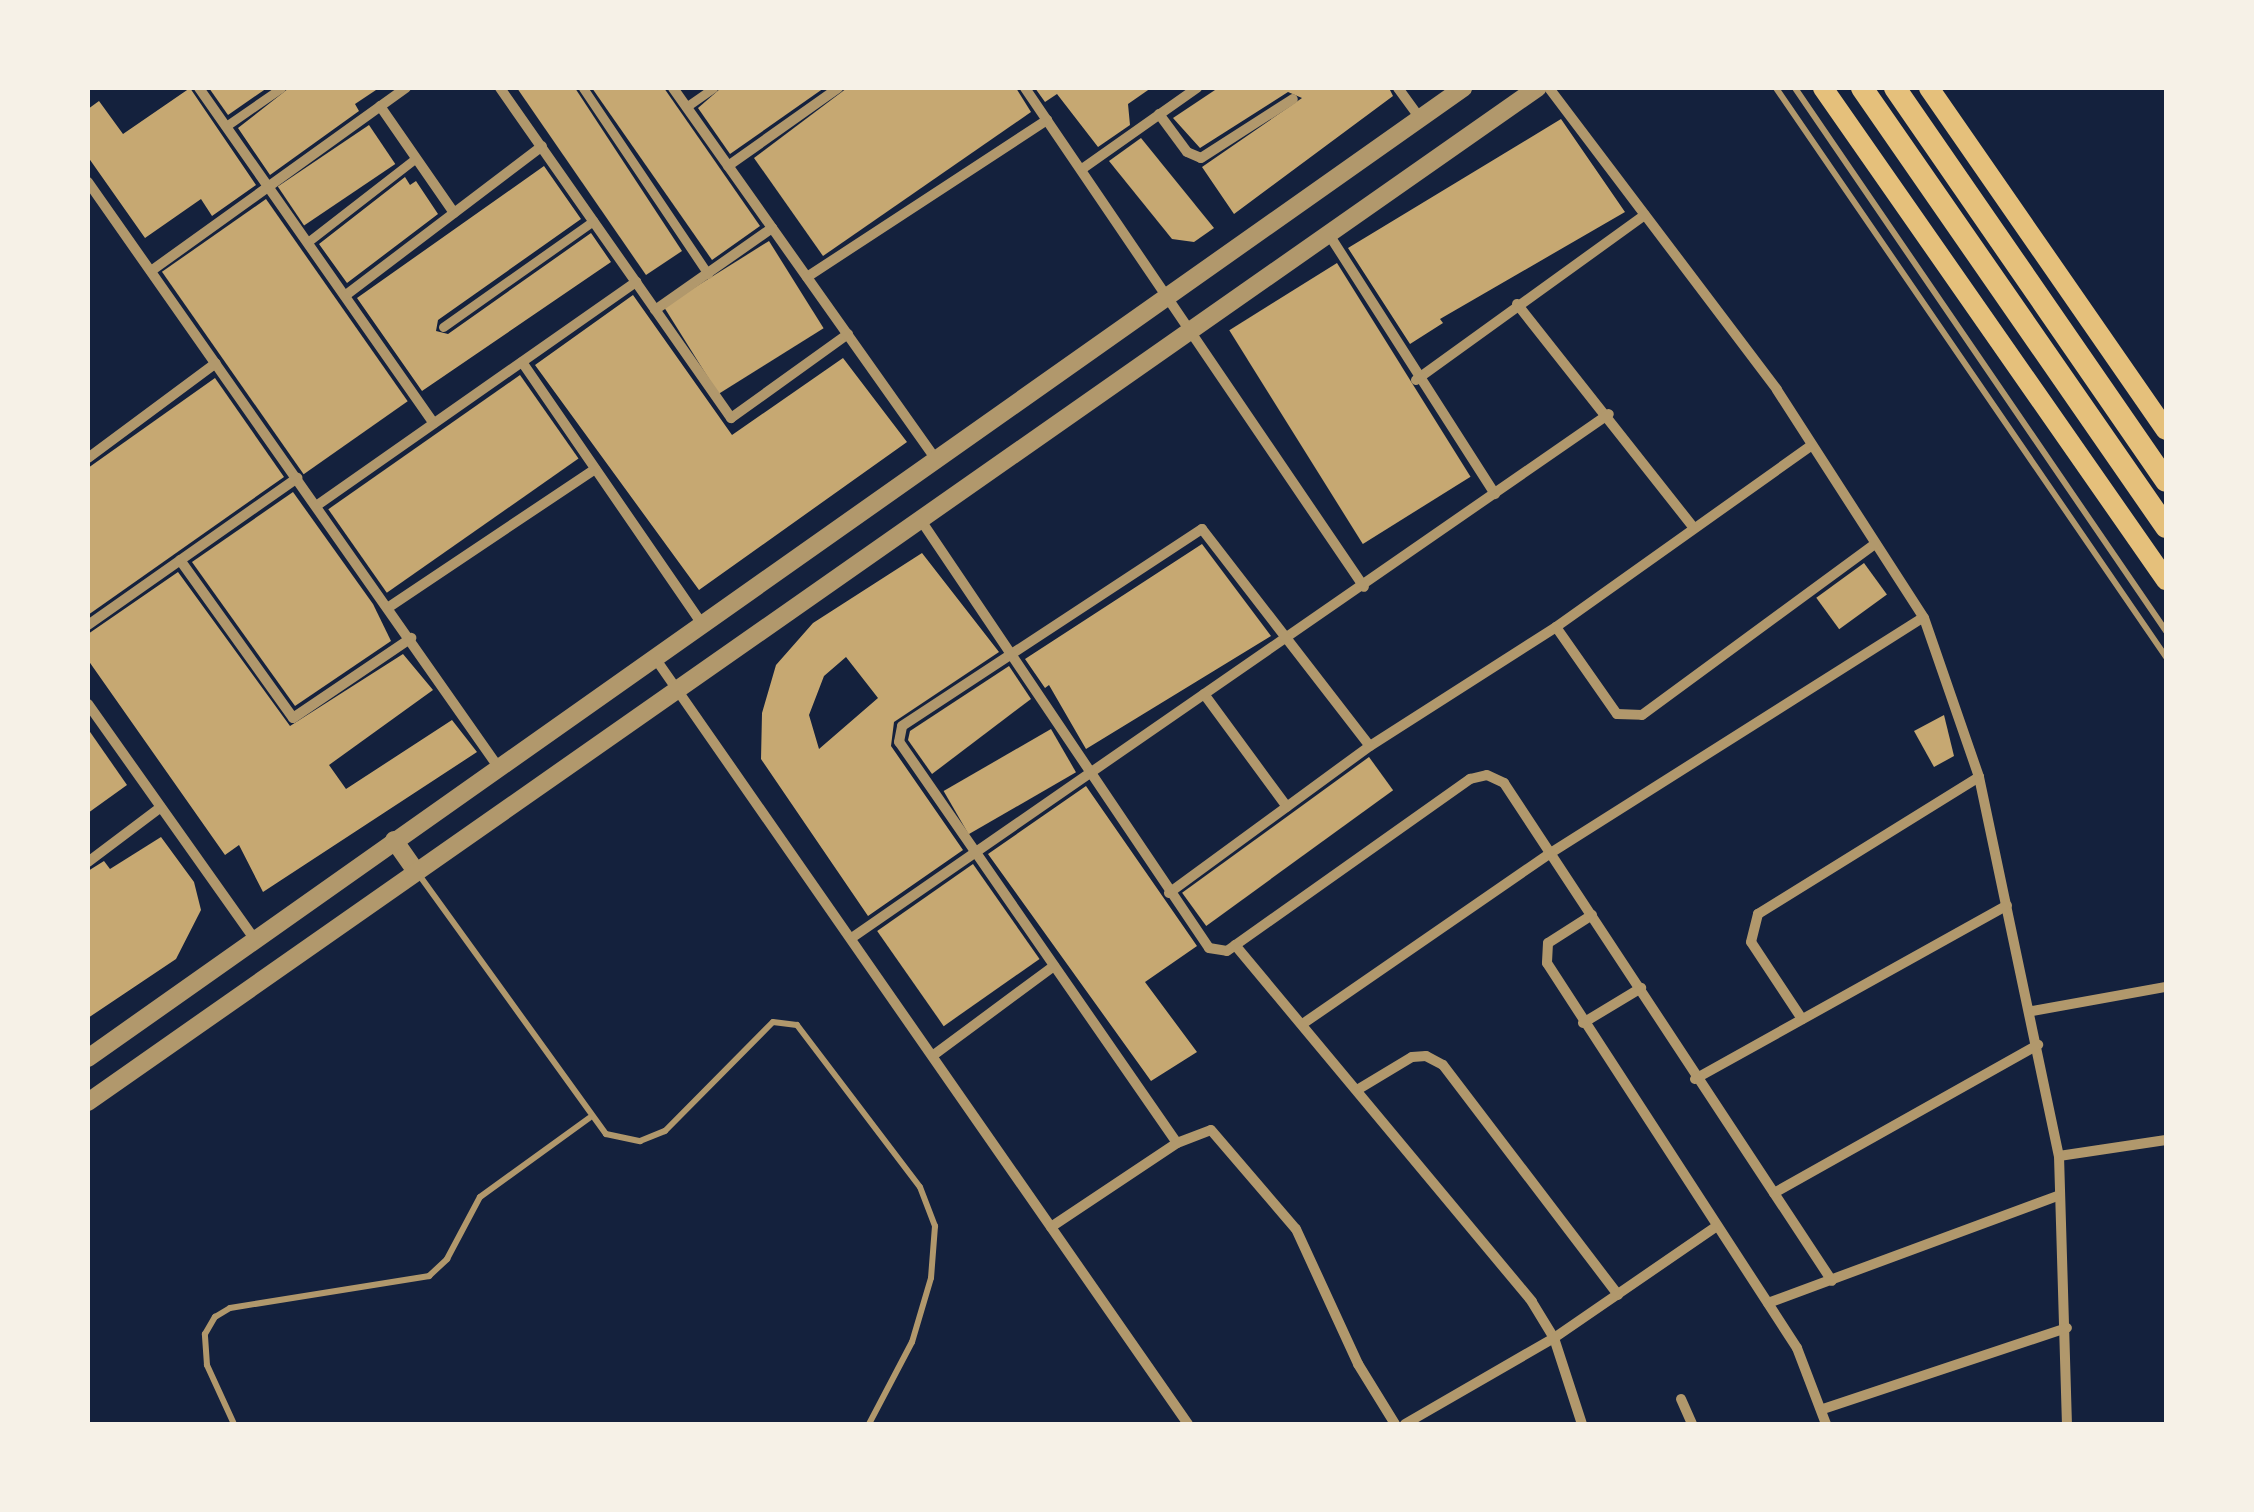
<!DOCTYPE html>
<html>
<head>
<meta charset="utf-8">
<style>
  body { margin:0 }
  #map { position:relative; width:2254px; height:1512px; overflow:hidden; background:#14213d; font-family:Mulish,sans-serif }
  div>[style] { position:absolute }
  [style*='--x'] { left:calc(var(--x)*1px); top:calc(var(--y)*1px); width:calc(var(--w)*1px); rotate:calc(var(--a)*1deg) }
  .building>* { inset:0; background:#c6a872; transform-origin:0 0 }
  .service>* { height:6px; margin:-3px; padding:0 3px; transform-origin:3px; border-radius:3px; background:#b1986c }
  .pedestrian>* { height:9px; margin:-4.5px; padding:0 4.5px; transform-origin:4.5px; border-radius:4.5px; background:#b1986c }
  .minor>* { height:10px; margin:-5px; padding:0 5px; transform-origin:5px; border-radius:5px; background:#b1986c }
  .tertiary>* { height:18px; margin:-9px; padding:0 9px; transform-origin:9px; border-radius:9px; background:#b1986c }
  .primary>* { height:20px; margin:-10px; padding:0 10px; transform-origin:10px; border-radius:10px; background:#e5c07b }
  .trunk>* { height:22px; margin:-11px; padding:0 11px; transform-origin:11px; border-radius:11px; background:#e5c07b }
  span { translate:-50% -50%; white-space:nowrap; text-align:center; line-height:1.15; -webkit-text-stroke:9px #f6f1e7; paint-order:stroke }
  .frame { position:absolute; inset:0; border:90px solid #f6f1e7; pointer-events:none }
</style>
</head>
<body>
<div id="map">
  <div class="building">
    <div style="clip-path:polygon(190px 88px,256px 185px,212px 216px,201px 199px,145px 238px,88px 157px,88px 109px,99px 101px,123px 134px)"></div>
    <div style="clip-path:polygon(209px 88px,267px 88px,228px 115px)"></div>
    <div style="clip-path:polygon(289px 88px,379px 88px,355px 104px,359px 111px,270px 175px,238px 128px)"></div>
    <div style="clip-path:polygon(517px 88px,575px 88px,682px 251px,646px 275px)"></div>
    <div style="clip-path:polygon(592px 88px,664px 88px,760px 226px,712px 260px)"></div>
    <div style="clip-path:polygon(721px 88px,824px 88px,730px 154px,698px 108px)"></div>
    <div style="clip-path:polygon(847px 88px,1016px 88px,1031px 112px,823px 256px,754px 158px)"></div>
    <div style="clip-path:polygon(1035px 88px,1151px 88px,1128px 104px,1130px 125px,1098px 147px,1057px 94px,1045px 102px)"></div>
    <div style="clip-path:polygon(1218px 88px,1389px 88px,1393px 96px,1234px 214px,1202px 167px,1302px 98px,1288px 92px,1200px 148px,1173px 118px)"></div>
    <div style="clip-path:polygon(1561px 119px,1625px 212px,1440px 319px,1443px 323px,1410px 344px,1348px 248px)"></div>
    <div style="left:369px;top:125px;width:47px;height:110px;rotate:56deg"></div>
    <div style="clip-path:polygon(1141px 138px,1214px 228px,1194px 242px,1172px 239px,1109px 161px)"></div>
    <div style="clip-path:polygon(544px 166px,581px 219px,438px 320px,436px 331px,448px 334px,591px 233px,611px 262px,422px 391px,357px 298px)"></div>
    <div style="clip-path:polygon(405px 177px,410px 185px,416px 181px,438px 214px,347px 283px,319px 244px)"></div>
    <div style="left:266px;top:199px;width:247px;height:127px;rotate:55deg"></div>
    <div style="left:769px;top:241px;width:103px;height:124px;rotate:58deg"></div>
    <div style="left:1337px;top:263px;width:252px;height:127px;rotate:58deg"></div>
    <div style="clip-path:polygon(633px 295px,732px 435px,843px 358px,907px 442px,699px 590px,535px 365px)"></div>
    <div style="left:520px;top:375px;width:102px;height:234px;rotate:55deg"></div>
    <div style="clip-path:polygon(215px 378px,284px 477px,88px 615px,88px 468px)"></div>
    <div style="clip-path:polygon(293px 492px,373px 604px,391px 641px,295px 706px,192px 562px)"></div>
    <div style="clip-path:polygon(1202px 544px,1271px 636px,1086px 749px,1049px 685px,1045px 688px,1025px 659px)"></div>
    <div style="clip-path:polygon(evenodd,922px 553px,999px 652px,894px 722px,891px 746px,963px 850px,868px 916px,761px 759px,762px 713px,776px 665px,813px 623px,922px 553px,846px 657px,878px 698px,819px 749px,809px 715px,824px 676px,846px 657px)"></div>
    <div style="left:1864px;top:563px;width:39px;height:59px;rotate:54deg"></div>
    <div style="clip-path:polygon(178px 572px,290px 726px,403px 654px,433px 690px,329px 765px,346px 789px,452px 720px,477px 752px,263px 892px,239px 845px,225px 855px,88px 660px,88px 634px)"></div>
    <div style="clip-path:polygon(1009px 666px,1031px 699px,932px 774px,908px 740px,910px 731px)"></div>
    <div style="clip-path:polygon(1944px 715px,1954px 756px,1934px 767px,1914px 731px)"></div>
    <div style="clip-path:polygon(88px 729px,127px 785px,88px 813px)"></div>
    <div style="left:1051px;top:729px;width:50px;height:124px;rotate:60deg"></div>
    <div style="left:1369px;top:757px;width:41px;height:231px;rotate:54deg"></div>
    <div style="clip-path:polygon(1086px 786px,1197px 946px,1145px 982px,1197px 1052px,1151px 1081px,988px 854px)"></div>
    <div style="clip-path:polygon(161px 837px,194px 882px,201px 910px,176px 959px,88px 1018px,88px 871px,104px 861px,110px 869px)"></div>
    <div style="left:973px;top:864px;width:116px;height:117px;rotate:55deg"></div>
  </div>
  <div class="service">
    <div style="--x:1776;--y:88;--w:690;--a:55.57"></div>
    <div style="--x:1795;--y:88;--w:658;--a:55.66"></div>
    <div style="--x:417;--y:872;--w:323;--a:54.2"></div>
    <div style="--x:606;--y:1134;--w:35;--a:12"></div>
    <div style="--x:640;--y:1141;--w:27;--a:-22"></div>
    <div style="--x:665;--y:1131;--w:153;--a:-45.3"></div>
    <div style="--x:773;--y:1022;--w:24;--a:7"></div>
    <div style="--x:797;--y:1025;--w:203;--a:52.8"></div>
    <div style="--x:920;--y:1187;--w:42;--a:69"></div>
    <div style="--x:935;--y:1226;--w:52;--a:94.4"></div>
    <div style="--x:931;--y:1278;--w:67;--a:106.5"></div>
    <div style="--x:912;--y:1342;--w:93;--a:117.7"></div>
    <div style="--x:234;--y:1424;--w:65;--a:-114.6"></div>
    <div style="--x:207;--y:1365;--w:31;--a:-94"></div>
    <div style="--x:205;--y:1334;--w:20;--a:-60"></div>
    <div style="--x:215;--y:1317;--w:17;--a:-31"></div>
    <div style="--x:230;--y:1308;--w:202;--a:-9.1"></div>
    <div style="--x:429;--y:1276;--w:25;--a:-43"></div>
    <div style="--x:447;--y:1259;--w:70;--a:-62"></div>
    <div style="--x:480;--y:1197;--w:135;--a:-35.9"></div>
  </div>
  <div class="pedestrian">
    <div style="--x:583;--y:88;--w:224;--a:56.1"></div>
    <div style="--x:686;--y:107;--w:33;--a:-35"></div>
    <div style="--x:229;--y:124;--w:63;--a:-34.7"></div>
    <div style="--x:309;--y:241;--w:135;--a:-37.8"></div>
    <div style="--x:443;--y:327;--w:184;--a:-35.2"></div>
  </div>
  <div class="minor">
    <div style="--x:199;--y:88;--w:409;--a:55"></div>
    <div style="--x:500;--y:88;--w:403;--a:55"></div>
    <div style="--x:731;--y:418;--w:144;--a:-35.7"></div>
    <div style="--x:673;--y:88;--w:455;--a:54.7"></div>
    <div style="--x:1025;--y:88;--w:603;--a:55.81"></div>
    <div style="--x:1398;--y:88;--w:37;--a:54"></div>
    <div style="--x:1549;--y:88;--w:378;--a:52.9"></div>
    <div style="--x:1777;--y:390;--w:271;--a:57.2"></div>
    <div style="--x:1924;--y:618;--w:168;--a:70.9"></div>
    <div style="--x:1979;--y:777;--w:387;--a:78.1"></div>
    <div style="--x:2059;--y:1156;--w:268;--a:88.3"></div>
    <div style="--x:380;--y:106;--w:130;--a:55.3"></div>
    <div style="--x:1159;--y:114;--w:47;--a:53.6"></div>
    <div style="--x:1187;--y:152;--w:15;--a:23"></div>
    <div style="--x:1201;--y:158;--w:109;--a:-32.7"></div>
    <div style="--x:728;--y:166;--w:135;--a:-35.3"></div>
    <div style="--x:1082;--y:169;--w:141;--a:-35.2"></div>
    <div style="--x:88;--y:182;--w:716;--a:54.96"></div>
    <div style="--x:1328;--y:233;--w:310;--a:57.4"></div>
    <div style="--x:151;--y:271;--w:314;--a:-35.7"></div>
    <div style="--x:807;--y:277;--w:287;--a:-33.2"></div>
    <div style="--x:346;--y:295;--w:246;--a:-37.2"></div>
    <div style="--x:1517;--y:304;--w:284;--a:51.7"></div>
    <div style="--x:655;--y:310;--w:143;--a:-35"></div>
    <div style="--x:522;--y:362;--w:318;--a:55.5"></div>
    <div style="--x:1416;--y:380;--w:282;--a:-35.8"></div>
    <div style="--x:88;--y:458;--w:159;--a:-36.6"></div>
    <div style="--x:316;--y:506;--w:391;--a:-35"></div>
    <div style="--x:920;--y:519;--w:517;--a:56.03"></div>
    <div style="--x:1209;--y:948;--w:18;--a:9"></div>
    <div style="--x:1227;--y:951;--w:298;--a:-35.3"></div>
    <div style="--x:1470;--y:779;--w:17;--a:-13"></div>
    <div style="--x:1487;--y:775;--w:19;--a:25"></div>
    <div style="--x:1504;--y:783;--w:596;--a:56.63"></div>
    <div style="--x:180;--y:560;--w:194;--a:54.4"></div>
    <div style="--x:293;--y:718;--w:143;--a:-34.1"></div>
    <div style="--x:389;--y:607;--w:248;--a:-33.8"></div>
    <div style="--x:88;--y:625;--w:256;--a:-35.1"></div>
    <div style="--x:1556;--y:627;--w:106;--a:55"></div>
    <div style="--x:1617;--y:714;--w:25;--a:2"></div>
    <div style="--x:1642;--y:715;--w:289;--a:-36.3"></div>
    <div style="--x:655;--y:658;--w:933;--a:55.17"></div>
    <div style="--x:1204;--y:694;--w:140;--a:53.7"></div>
    <div style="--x:88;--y:704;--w:289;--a:54.7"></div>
    <div style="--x:88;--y:862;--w:91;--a:-37"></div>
    <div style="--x:1169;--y:893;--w:249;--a:-36.2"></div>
    <div style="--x:1370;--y:746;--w:221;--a:-32.6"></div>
    <div style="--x:1556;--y:627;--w:313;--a:-35.4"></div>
    <div style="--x:1592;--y:915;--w:52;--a:147.5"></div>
    <div style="--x:1548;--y:943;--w:20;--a:93"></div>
    <div style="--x:1547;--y:963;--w:459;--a:57"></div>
    <div style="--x:1797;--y:1348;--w:81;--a:69.1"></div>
    <div style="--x:853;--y:937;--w:919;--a:-34.68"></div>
    <div style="--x:1235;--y:945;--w:464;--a:50.2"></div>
    <div style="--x:1532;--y:1302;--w:42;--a:58.6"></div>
    <div style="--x:1554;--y:1338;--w:90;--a:72"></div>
    <div style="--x:2032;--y:1011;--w:136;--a:-10.2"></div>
    <div style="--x:1802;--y:1019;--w:92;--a:-123.5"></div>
    <div style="--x:1751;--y:942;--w:29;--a:-76"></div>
    <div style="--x:1758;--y:914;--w:260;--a:-31.8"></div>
    <div style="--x:1304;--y:1023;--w:298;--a:-34.6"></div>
    <div style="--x:1549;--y:854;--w:440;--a:-32.3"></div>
    <div style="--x:1583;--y:1023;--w:68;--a:-31.1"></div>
    <div style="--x:935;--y:1054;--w:148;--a:-36.5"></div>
    <div style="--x:1695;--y:1079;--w:357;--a:-29.1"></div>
    <div style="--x:1357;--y:1090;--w:64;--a:-31"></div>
    <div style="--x:1412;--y:1057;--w:14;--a:-4"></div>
    <div style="--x:1426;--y:1056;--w:19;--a:28"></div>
    <div style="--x:1443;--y:1065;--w:289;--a:52.7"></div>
    <div style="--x:1177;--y:1143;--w:488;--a:-124.7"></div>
    <div style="--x:899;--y:742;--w:16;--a:-79"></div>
    <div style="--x:902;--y:726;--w:359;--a:-33.3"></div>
    <div style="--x:1202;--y:529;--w:274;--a:52.3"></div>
    <div style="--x:2059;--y:1156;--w:108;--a:-8.5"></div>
    <div style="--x:1774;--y:1193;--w:303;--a:-29.3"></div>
    <div style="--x:1051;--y:1227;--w:151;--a:-33.7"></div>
    <div style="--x:1177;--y:1143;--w:36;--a:-21"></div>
    <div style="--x:1211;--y:1130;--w:130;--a:49.4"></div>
    <div style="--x:1296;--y:1229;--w:149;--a:65.3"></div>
    <div style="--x:1358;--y:1364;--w:70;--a:58.3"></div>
    <div style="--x:1768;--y:1303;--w:311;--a:-20.3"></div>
    <div style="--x:1681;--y:1399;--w:27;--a:66"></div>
    <div style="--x:1823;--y:1409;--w:257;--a:-18.4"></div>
    <div style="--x:1405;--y:1424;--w:172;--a:-30"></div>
    <div style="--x:1554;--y:1338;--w:198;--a:-34.5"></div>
  </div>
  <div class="tertiary">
    <div style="--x:394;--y:840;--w:38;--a:55"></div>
    <div style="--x:88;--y:1058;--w:1683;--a:-35.2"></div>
    <div style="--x:88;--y:1102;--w:1769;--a:-34.98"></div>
  </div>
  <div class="primary">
    <div style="--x:1823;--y:88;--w:600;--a:55.12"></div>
    <div style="--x:1929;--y:88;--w:416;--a:55.3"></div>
  </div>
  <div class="trunk">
    <div style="--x:1862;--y:88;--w:534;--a:55.3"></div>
    <div style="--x:1895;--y:88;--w:477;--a:55.4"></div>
  </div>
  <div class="frame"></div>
</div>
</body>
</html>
